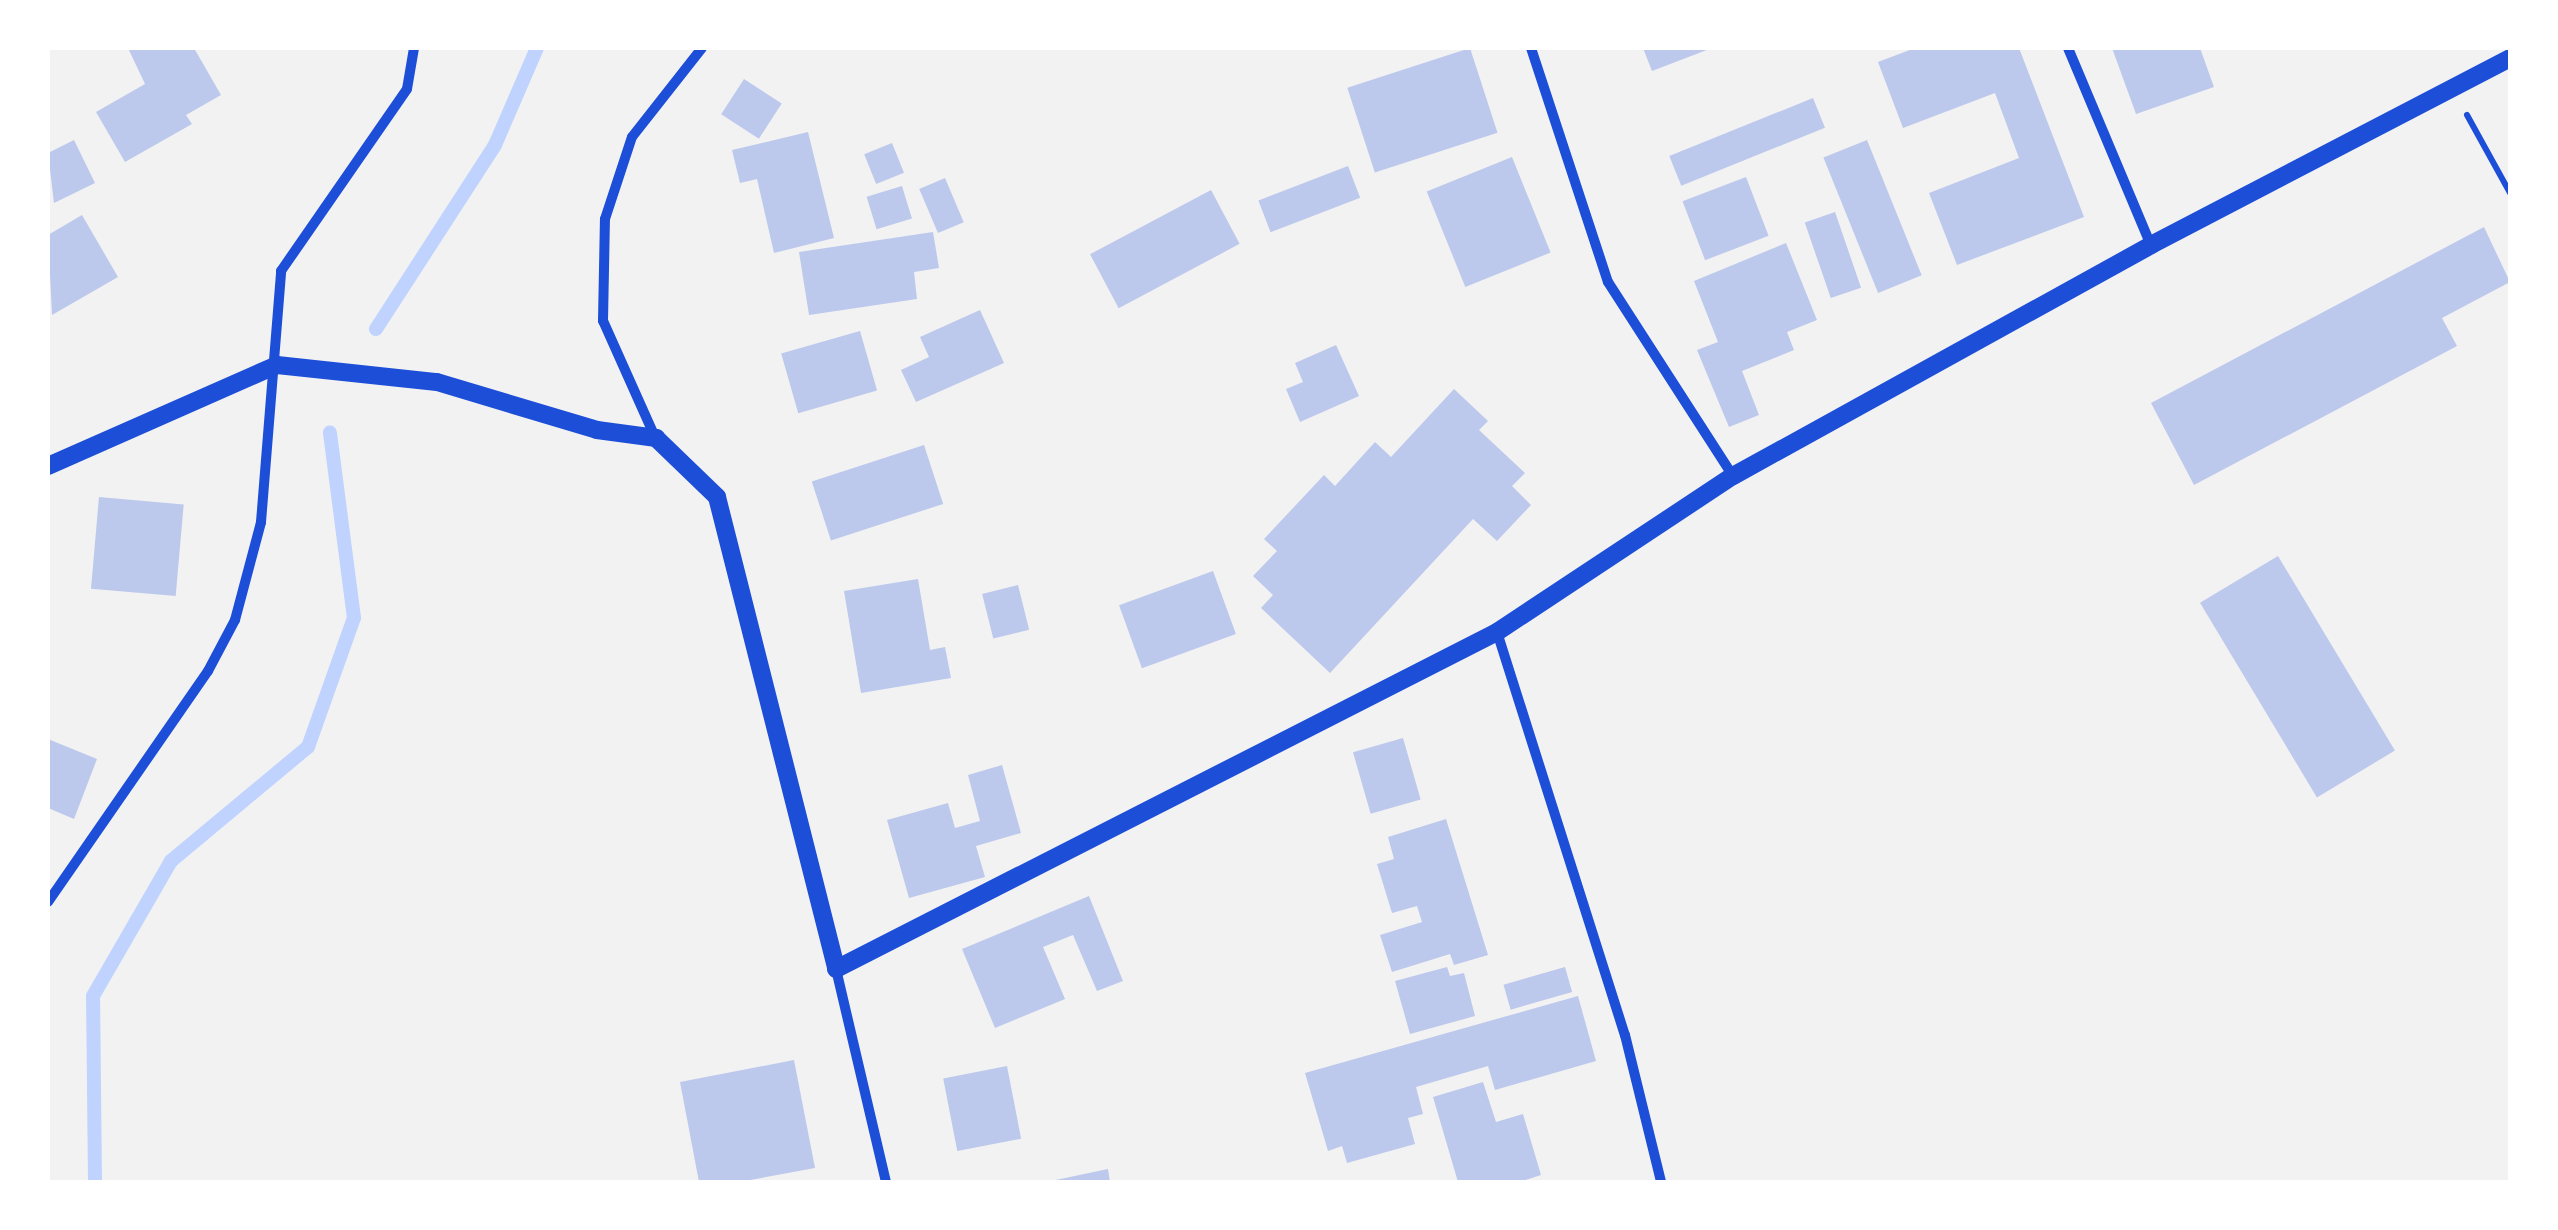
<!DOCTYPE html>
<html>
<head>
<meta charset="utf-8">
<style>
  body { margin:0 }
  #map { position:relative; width:2558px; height:1230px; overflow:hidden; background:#f2f2f2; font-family:"Nunito Sans",sans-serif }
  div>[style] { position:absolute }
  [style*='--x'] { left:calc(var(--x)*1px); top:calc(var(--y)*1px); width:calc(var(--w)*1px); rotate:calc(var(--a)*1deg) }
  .stream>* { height:14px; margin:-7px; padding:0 7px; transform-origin:7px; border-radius:7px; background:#bfd3fe }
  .building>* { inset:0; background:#bdc9ec; transform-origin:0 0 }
  .path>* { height:6px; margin:-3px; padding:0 3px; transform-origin:3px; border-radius:3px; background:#1d4ed8 }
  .minor>* { height:10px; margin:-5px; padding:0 5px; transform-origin:5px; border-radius:5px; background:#1d4ed8 }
  .tertiary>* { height:18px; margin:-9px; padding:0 9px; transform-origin:9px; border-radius:9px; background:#1d4ed8 }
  span { translate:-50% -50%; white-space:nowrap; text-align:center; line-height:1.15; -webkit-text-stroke:10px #fff; paint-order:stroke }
  .frame { position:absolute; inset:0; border:50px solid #fff; pointer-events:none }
</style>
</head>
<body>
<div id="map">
  <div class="stream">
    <div style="--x:376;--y:329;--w:219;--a:-57.1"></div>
    <div style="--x:495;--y:145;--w:106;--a:-66.6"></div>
    <div style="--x:95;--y:1182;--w:186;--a:-90.6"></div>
    <div style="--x:93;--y:996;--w:156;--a:-60"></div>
    <div style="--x:171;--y:861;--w:178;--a:-39.8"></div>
    <div style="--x:308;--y:747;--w:137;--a:-70.4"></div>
    <div style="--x:354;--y:618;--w:187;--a:-97.4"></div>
  </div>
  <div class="building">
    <div style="clip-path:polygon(128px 48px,194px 48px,221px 95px,186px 115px,192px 124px,125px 162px,96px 112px,145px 84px)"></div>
    <div style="left:1470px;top:48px;width:89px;height:129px;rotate:72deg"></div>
    <div style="clip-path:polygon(1643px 48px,1712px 48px,1652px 71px)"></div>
    <div style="clip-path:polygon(1915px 48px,2019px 48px,2084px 217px,1957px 265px,1929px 193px,2019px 158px,1995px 93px,1903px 128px,1878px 62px)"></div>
    <div style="clip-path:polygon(2112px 48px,2200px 48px,2214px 87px,2136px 114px)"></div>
    <div style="left:744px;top:79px;width:45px;height:42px;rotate:33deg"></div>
    <div style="left:1813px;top:98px;width:32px;height:155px;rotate:68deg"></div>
    <div style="clip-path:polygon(808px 132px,834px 238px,774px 253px,757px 179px,740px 183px,732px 150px)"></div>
    <div style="clip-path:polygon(74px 140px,95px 183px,54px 203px,48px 153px)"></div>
    <div style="left:1867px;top:140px;width:146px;height:47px;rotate:68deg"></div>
    <div style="left:892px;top:143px;width:32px;height:30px;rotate:68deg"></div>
    <div style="left:1512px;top:157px;width:103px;height:92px;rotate:68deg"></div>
    <div style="left:1348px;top:166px;width:34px;height:96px;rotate:69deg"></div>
    <div style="left:1746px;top:177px;width:63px;height:68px;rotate:69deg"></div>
    <div style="left:945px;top:178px;width:48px;height:28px;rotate:67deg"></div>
    <div style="left:902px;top:186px;width:34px;height:37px;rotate:73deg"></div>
    <div style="left:1211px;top:190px;width:61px;height:137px;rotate:62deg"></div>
    <div style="left:1835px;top:212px;width:80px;height:32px;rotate:71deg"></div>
    <div style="clip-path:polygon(82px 215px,118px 277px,52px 315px,48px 235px)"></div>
    <div style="clip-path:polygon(2484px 227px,2510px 282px,2442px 318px,2457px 346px,2194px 485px,2151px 403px)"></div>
    <div style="clip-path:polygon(933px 232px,939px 268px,914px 272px,917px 299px,809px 315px,799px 252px)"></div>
    <div style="clip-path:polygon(1786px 243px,1817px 320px,1787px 332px,1794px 350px,1742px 371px,1759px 415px,1729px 427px,1697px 350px,1718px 342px,1694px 281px)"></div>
    <div style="clip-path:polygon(980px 310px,1004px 363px,916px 402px,901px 370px,929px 357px,920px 337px)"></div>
    <div style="left:860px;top:331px;width:62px;height:82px;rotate:74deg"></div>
    <div style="clip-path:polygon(1336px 345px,1359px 396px,1300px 422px,1286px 389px,1303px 382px,1295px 363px)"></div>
    <div style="clip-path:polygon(1454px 389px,1488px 421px,1479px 430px,1525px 473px,1512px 486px,1531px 505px,1497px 541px,1473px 519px,1330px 673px,1261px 608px,1273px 595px,1253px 576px,1277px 551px,1264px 539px,1324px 475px,1335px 486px,1375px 442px,1391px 457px)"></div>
    <div style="left:924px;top:445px;width:62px;height:118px;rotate:72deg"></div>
    <div style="left:99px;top:497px;width:85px;height:92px;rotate:5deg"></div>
    <div style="left:2278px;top:556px;width:227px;height:91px;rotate:59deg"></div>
    <div style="left:1213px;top:571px;width:67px;height:100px;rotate:70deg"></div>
    <div style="clip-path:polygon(918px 579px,930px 650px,945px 647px,951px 678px,861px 693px,844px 591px)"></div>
    <div style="left:1018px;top:585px;width:46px;height:37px;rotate:76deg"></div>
    <div style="left:1403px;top:738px;width:64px;height:52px;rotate:74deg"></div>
    <div style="clip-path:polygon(48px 739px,97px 759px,74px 819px,48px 808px)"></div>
    <div style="clip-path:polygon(1002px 765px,1021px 833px,976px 846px,985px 877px,909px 898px,887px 820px,948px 803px,955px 828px,980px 821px,968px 775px)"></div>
    <div style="clip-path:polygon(1446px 819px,1488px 955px,1454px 965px,1450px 954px,1392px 972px,1380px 935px,1422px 922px,1417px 906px,1392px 913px,1377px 864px,1394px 859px,1388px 837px)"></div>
    <div style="clip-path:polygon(1089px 896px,1123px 981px,1097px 991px,1073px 935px,1043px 947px,1065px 999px,995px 1028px,962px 949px)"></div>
    <div style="clip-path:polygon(1447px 967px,1450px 976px,1464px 973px,1475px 1016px,1410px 1034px,1395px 981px)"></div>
    <div style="left:1565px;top:967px;width:26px;height:64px;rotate:74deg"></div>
    <div style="clip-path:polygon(1578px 996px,1596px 1061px,1495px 1090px,1488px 1066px,1416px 1087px,1423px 1114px,1408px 1118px,1415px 1144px,1347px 1163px,1342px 1146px,1328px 1151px,1305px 1073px)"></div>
    <div style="clip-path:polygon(794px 1060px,815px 1168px,739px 1182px,699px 1182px,680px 1082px)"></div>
    <div style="left:1007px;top:1066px;width:74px;height:65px;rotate:79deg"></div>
    <div style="clip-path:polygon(1483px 1082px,1496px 1122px,1523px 1114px,1541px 1175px,1519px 1182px,1458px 1182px,1433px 1097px)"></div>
    <div style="clip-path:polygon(1108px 1169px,1110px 1182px,1051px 1182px,1051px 1181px)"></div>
  </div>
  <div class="path">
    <div style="--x:2467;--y:115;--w:89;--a:61.1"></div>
  </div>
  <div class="minor">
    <div style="--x:1531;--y:48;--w:246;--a:71.8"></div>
    <div style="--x:1608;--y:282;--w:231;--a:57.2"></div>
    <div style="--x:2068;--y:48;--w:214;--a:67.2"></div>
    <div style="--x:655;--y:437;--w:127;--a:-114.1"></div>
    <div style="--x:603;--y:321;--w:102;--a:-88.9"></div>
    <div style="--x:605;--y:219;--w:86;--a:-71.8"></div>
    <div style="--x:632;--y:137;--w:113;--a:-51.8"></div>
    <div style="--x:1497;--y:632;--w:423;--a:72.4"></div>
    <div style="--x:1625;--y:1035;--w:151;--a:76.2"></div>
    <div style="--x:48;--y:902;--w:281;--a:-55.3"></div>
    <div style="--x:208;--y:671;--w:58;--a:-62.1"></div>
    <div style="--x:235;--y:620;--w:101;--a:-75.1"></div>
    <div style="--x:261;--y:522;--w:252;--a:-85.4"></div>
    <div style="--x:281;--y:271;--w:221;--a:-55.3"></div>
    <div style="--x:407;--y:89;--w:42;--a:-80.3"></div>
    <div style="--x:836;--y:969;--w:219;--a:76.8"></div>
  </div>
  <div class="tertiary">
    <div style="--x:48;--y:466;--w:250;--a:-23.8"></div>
    <div style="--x:277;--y:365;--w:161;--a:6.1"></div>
    <div style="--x:437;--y:382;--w:167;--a:16.7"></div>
    <div style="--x:597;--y:430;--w:60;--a:7.7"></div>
    <div style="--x:656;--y:438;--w:85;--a:44"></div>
    <div style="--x:717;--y:497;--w:487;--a:75.8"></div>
    <div style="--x:836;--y:969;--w:742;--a:-27.01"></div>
    <div style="--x:1497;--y:632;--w:283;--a:-33.5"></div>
    <div style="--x:1733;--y:476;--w:478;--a:-28.9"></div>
    <div style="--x:2151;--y:245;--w:405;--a:-27.5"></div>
  </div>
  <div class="frame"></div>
</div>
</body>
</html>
